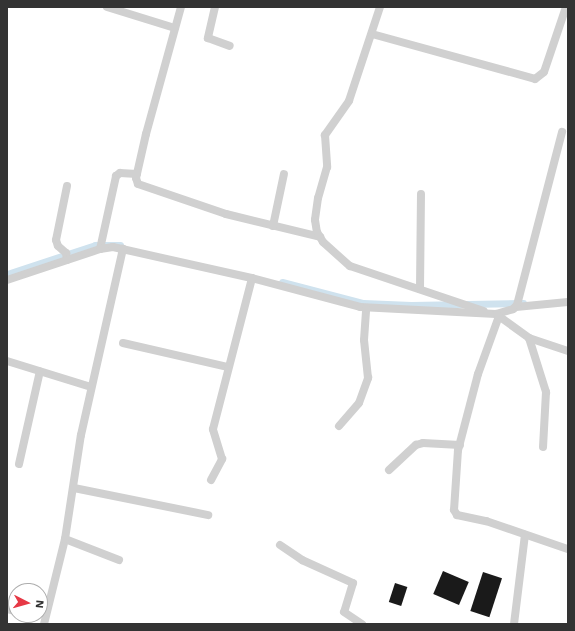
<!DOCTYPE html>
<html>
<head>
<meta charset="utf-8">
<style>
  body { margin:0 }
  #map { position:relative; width:575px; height:631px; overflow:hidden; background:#fff; font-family:"Work Sans",sans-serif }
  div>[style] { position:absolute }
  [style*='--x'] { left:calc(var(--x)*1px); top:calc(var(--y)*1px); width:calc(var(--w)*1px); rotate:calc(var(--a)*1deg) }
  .canal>* { height:7px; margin:-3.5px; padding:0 3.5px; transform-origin:3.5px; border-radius:3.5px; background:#cfe2ee }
  .building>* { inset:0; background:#1a1a1a; transform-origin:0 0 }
  .minor>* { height:8px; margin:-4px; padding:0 4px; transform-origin:4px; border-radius:4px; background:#d0d0d0 }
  span { translate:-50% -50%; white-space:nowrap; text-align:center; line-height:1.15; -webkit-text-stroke:4px #fff; paint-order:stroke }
  .frame { position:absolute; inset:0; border:8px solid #333; pointer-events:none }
  .north { position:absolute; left:8px; top:583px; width:40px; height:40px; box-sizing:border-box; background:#fff; border:1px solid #adadad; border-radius:50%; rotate:96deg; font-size:11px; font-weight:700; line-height:16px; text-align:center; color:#333 }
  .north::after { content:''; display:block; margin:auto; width:14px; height:18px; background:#e63946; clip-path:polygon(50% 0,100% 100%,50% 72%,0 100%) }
</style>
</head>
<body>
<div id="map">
  <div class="canal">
    <div style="--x:7;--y:274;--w:93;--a:-18.2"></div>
    <div style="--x:95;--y:245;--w:25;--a:0"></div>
    <div style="--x:282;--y:282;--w:84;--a:14.5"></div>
    <div style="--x:363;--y:303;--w:48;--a:2.4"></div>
    <div style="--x:411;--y:305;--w:112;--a:-1"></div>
  </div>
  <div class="building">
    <div style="left:443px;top:571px;width:28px;height:25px;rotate:23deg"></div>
    <div style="left:483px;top:572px;width:20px;height:41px;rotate:18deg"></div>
    <div style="left:395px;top:583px;width:13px;height:20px;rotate:18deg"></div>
  </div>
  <div class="minor">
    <div style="--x:107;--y:7;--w:71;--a:17.2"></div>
    <div style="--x:181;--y:7;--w:132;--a:105.4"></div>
    <div style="--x:146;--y:134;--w:45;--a:102.8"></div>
    <div style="--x:136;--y:178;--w:6;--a:72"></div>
    <div style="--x:138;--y:184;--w:93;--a:18.8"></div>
    <div style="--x:226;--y:214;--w:97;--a:13.7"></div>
    <div style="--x:215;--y:7;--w:32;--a:103"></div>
    <div style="--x:208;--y:38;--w:23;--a:20"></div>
    <div style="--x:380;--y:7;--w:99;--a:108.3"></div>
    <div style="--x:349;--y:101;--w:42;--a:125.2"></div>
    <div style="--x:325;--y:135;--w:32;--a:86"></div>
    <div style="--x:327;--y:167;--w:32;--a:106"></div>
    <div style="--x:318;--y:198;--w:22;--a:98"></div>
    <div style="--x:315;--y:220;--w:12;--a:81"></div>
    <div style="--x:317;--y:232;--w:12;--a:59"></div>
    <div style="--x:323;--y:242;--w:36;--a:42"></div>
    <div style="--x:350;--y:266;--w:141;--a:18.6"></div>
    <div style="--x:372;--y:34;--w:169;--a:15.4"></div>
    <div style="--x:535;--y:79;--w:11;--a:-38"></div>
    <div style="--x:544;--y:72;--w:69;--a:-71.3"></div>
    <div style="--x:67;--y:186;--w:55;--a:101.5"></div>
    <div style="--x:56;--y:240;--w:6;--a:72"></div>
    <div style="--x:58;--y:246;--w:11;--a:41"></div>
    <div style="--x:66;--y:253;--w:7;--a:82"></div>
    <div style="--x:273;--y:226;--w:53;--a:-78.1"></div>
    <div style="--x:100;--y:249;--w:75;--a:-77.6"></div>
    <div style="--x:116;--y:176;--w:5;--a:-37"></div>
    <div style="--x:120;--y:173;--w:17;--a:3"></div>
    <div style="--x:7;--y:280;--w:98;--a:-18.4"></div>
    <div style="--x:100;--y:249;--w:13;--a:-9"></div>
    <div style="--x:113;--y:247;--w:142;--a:12.6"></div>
    <div style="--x:252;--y:278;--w:112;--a:15"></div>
    <div style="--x:360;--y:307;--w:136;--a:2.9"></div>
    <div style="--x:496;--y:314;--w:41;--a:36"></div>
    <div style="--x:529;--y:338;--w:41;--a:18.4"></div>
    <div style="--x:420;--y:289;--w:95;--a:-89.4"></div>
    <div style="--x:516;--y:307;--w:52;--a:-5.5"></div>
    <div style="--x:496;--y:314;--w:18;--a:-16"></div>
    <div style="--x:513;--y:309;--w:6;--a:-45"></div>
    <div style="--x:517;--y:305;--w:179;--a:-75.4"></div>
    <div style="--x:499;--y:316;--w:62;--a:109.9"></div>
    <div style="--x:478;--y:374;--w:79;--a:104.7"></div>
    <div style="--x:458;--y:450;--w:60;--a:93.8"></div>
    <div style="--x:454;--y:510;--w:6;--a:59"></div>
    <div style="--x:457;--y:515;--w:30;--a:12"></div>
    <div style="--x:486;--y:521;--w:87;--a:18.9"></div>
    <div style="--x:529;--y:338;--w:57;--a:72.5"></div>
    <div style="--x:546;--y:392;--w:55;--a:93.1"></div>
    <div style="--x:123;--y:343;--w:108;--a:12.9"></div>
    <div style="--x:7;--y:361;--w:88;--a:17.2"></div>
    <div style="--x:339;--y:426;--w:30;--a:-49"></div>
    <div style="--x:359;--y:403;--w:27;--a:-70"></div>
    <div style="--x:368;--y:378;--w:38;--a:-96"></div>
    <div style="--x:364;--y:340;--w:32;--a:-86"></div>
    <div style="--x:19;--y:464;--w:95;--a:-77.3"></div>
    <div style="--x:389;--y:470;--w:37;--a:-43"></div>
    <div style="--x:416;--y:445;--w:7;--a:-16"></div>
    <div style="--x:423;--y:443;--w:37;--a:3"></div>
    <div style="--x:211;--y:480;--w:24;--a:-62"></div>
    <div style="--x:222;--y:459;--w:31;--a:-107"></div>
    <div style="--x:213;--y:429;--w:156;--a:-75.5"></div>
    <div style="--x:74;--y:488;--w:137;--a:11.4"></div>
    <div style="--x:65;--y:539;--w:58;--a:21.3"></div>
    <div style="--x:280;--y:545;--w:27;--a:34"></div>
    <div style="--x:302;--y:560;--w:56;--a:24.3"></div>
    <div style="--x:353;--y:583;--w:30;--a:107"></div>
    <div style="--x:344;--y:612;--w:22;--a:34"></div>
    <div style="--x:7;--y:609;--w:9;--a:13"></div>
    <div style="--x:44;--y:624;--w:88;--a:-76.1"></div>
    <div style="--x:65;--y:539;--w:105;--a:-81.3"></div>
    <div style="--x:81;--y:435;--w:191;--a:-77.3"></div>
    <div style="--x:514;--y:624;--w:90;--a:-83"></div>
  </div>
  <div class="frame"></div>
  <div class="north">N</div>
</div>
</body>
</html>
